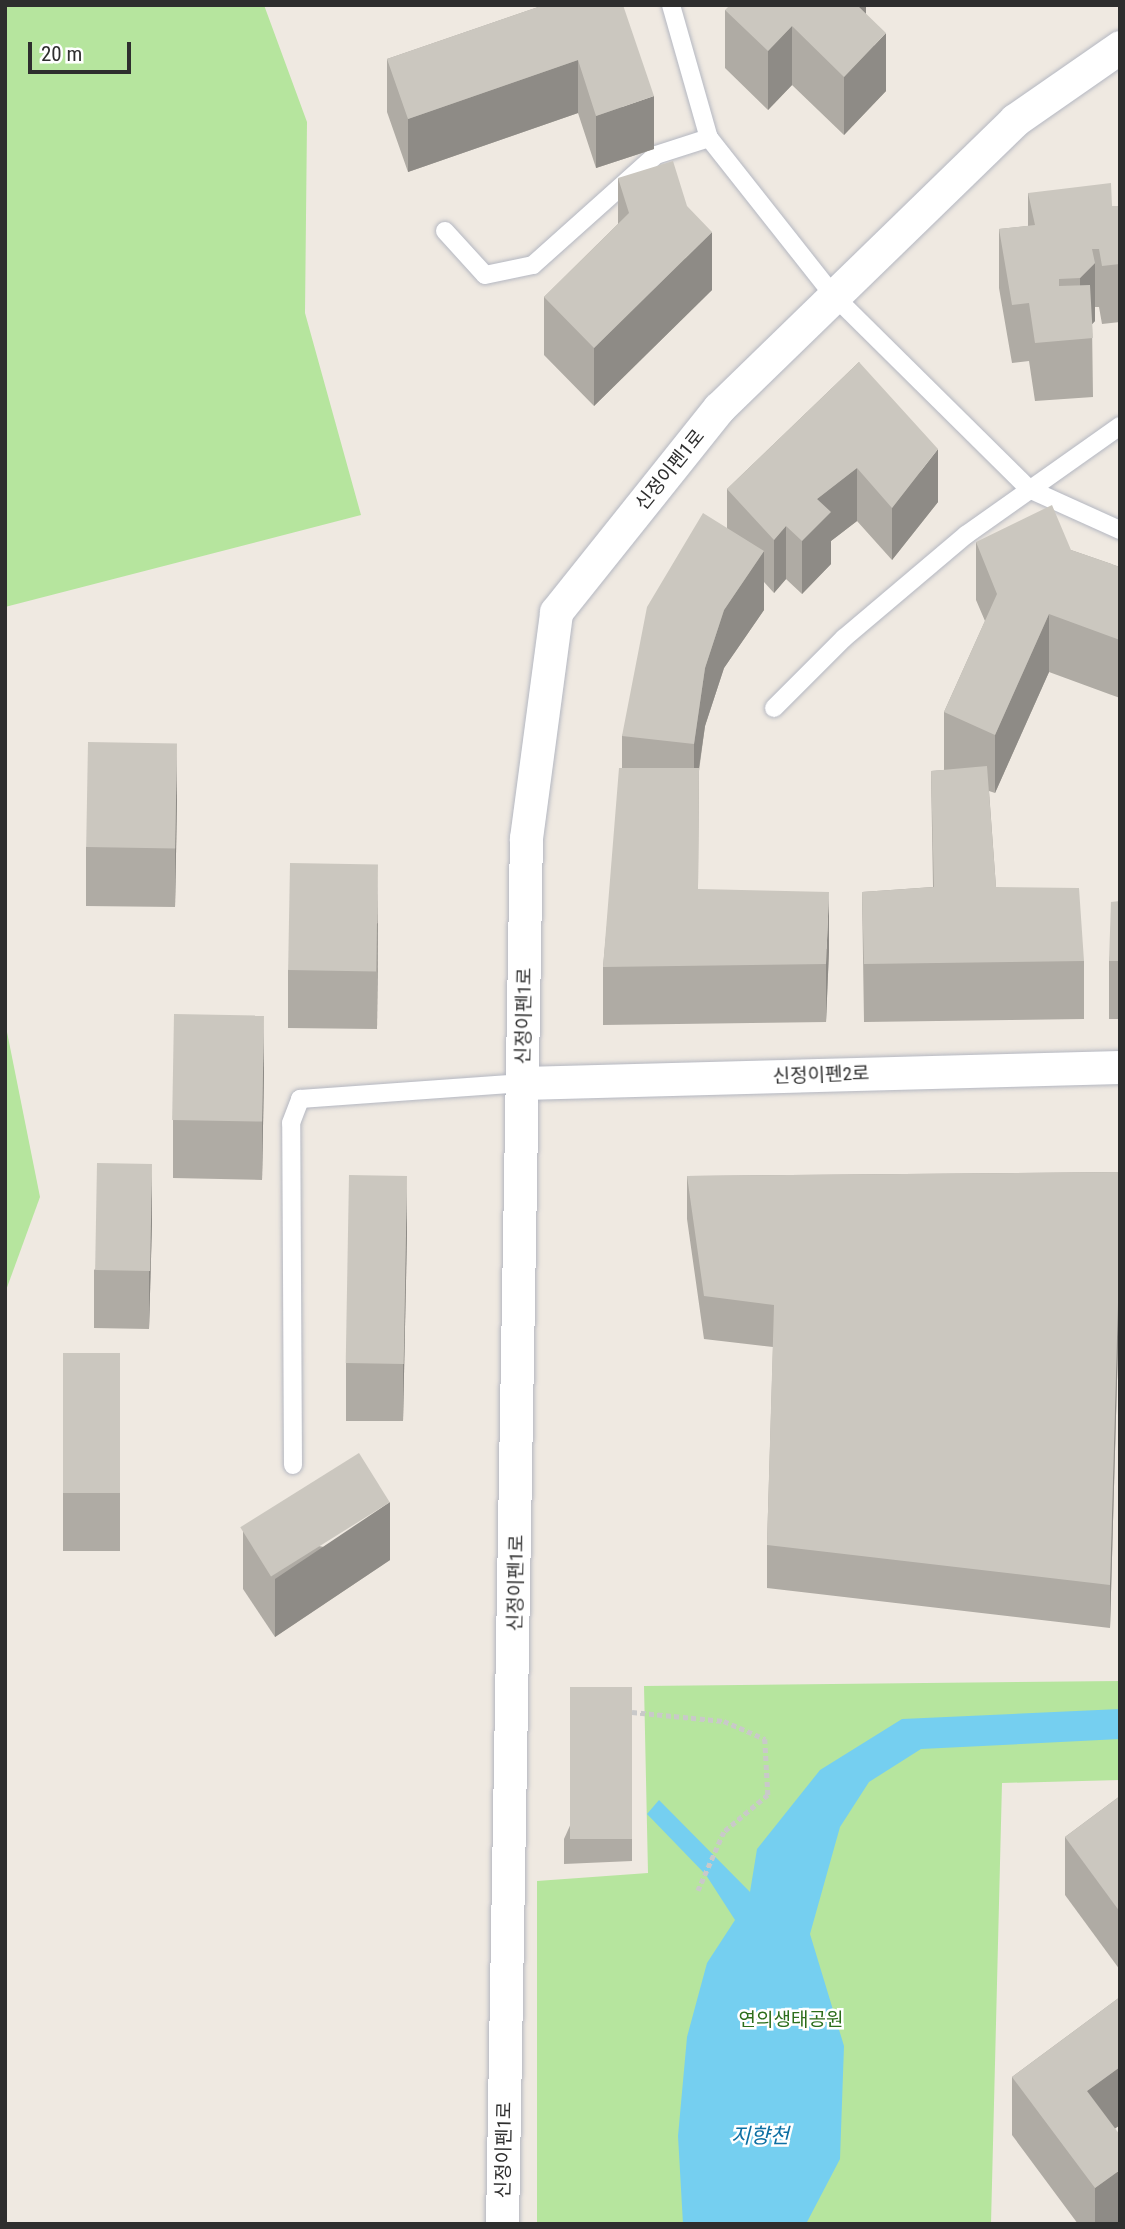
<!DOCTYPE html>
<html>
<head>
<meta charset="utf-8">
<style>
  body { margin:0 }
  #map { position:relative; width:1125px; height:2229px; overflow:hidden; background:#efe9e1; font-family:"Roboto Condensed","Noto Sans KR",sans-serif }
  div>[style] { position:absolute }
  [style*='--x'] { left:calc(var(--x)*1px); top:calc(var(--y)*1px); width:calc(var(--w)*1px); rotate:calc(var(--a)*1deg) }
  .green>* { inset:0; background:#b6e59e }
  .water>* { inset:0; background:#75cff0 }
  .path>* { height:4.5px; margin-top:-2.25px; transform-origin:0; background:repeating-linear-gradient(90deg,#c9c9c9 0 5px,transparent 0 8.5px) }
  .roads { filter:drop-shadow(0 0 2px #b4b7c1) drop-shadow(0 0 2px #b4b7c1) }
  .service>* { height:18px; margin:-9px; padding:0 9px; transform-origin:9px; border-radius:9px; background:#fff }
  .minor>* { height:33px; margin:-16.5px; padding:0 16.5px; transform-origin:16.5px; border-radius:16.5px; background:#fff }
  .wall>* { inset:0; background:#afaba4; transform-origin:0 0 }
  .shaded-wall>* { inset:0; background:#8e8b86 }
  .building>* { inset:0; background:#cbc7bf; transform-origin:0 0 }
  span { translate:-50% -50%; white-space:nowrap; text-align:center; line-height:1.15; -webkit-text-stroke:5px #fff; paint-order:stroke }
  .street-label { font-size:19px; color:#2e2e2e }
  .park-label { font-size:19px; color:#2c6e1b }
  .water-label { font-size:21px; color:#0d6fa3; font-style:italic }
  .frame { position:absolute; inset:0; border:7px solid #2e2e2e; pointer-events:none }
  .scale { position:absolute; left:28px; top:42px; width:103px; height:32px; box-sizing:border-box; border:4px solid #2e2e2e; border-top:0; padding-left:9px; font-size:21px; line-height:24px; white-space:nowrap; color:#2e2e2e; -webkit-text-stroke:5px #fff; paint-order:stroke }
</style>
</head>
<body>
<div id="map">
  <div class="green">
    <div style="clip-path:polygon(5px 5px,264px 5px,307px 122px,305px 313px,361px 515px,5px 607px)"></div>
    <div style="clip-path:polygon(5px 1022px,40px 1197px,5px 1293px)"></div>
    <div style="clip-path:polygon(1120px 1681px,1120px 1780px,1002px 1783px,991px 2224px,537px 2224px,537px 1881px,648px 1873px,644px 1686px)"></div>
  </div>
  <div class="water">
    <div style="clip-path:polygon(1120px 1709px,1120px 1739px,921px 1749px,869px 1782px,840px 1827px,810px 1934px,844px 2046px,840px 2159px,806px 2224px,683px 2224px,678px 2136px,687px 2037px,707px 1963px,735px 1920px,706px 1875px,647px 1814px,659px 1800px,750px 1892px,757px 1849px,820px 1770px,902px 1719px)"></div>
  </div>
  <div class="path">
    <div style="--x:632;--y:1712;--w:92;--a:5.6"></div>
    <div style="--x:724;--y:1721;--w:45;--a:23.7"></div>
    <div style="--x:765;--y:1739;--w:56;--a:86.9"></div>
    <div style="--x:768;--y:1795;--w:57;--a:139.9"></div>
    <div style="--x:724;--y:1832;--w:64;--a:113.8"></div>
  </div>
  <div class="roads">
    <div class="service">
      <div style="--x:671;--y:5;--w:138;--a:74.1"></div>
      <div style="--x:709;--y:138;--w:200;--a:51.7"></div>
      <div style="--x:833;--y:295;--w:276;--a:44.7"></div>
      <div style="--x:1029;--y:489;--w:100;--a:24.3"></div>
      <div style="--x:445;--y:231;--w:59;--a:47.7"></div>
      <div style="--x:485;--y:275;--w:49;--a:-11.8"></div>
      <div style="--x:533;--y:265;--w:165;--a:-41.8"></div>
      <div style="--x:656;--y:155;--w:56;--a:-17.8"></div>
      <div style="--x:774;--y:708;--w:99;--a:-45"></div>
      <div style="--x:844;--y:638;--w:160;--a:-40.2"></div>
      <div style="--x:966;--y:535;--w:189;--a:-35.3"></div>
      <div style="--x:293;--y:1465;--w:342;--a:-90.3"></div>
      <div style="--x:291;--y:1123;--w:26;--a:-69"></div>
      <div style="--x:300;--y:1099;--w:224;--a:-4.1"></div>
    </div>
    <div class="minor">
      <div style="--x:523;--y:1083;--w:597;--a:-1.54"></div>
      <div style="--x:502;--y:2224;--w:1386;--a:-89.01"></div>
      <div style="--x:526;--y:838;--w:228;--a:-82.4"></div>
      <div style="--x:556;--y:612;--w:261;--a:-51.4"></div>
      <div style="--x:719;--y:408;--w:413;--a:-44.2"></div>
      <div style="--x:1015;--y:120;--w:128;--a:-34.8"></div>
    </div>
  </div>
  <div class="wall">
    <div style="clip-path:polygon(544px 5px,654px 149px,596px 168px,578px 113px,408px 172px,387px 112px,387px 59px)"></div>
    <div style="clip-path:polygon(866px 5px,866px 14px,886px 91px,844px 135px,792px 85px,768px 110px,725px 68px,725px 10px)"></div>
    <div style="clip-path:polygon(618px 178px,712px 290px,594px 406px,544px 355px,544px 297px,618px 224px)"></div>
    <div style="clip-path:polygon(1028px 193px,1112px 206px,1120px 206px,1120px 322px,1102px 324px,1099px 307px,1095px 307px,1095px 321px,1092px 324px,1093px 397px,1035px 401px,1029px 361px,1012px 363px,999px 288px,999px 229px,1028px 226px)"></div>
    <div style="clip-path:polygon(859px 362px,938px 502px,892px 560px,857px 521px,831px 541px,831px 564px,802px 594px,786px 579px,774px 593px,764px 582px,764px 610px,724px 668px,705px 726px,699px 771px,698px 889px,829px 950px,826px 1022px,603px 1025px,603px 967px,622px 768px,622px 736px,727px 528px,727px 489px)"></div>
    <div style="clip-path:polygon(976px 542px,1071px 550px,1120px 567px,1120px 698px,1049px 672px,995px 793px,989px 791px,996px 887px,1084px 961px,1084px 1019px,864px 1022px,862px 892px,933px 887px,931px 771px,944px 770px,944px 712px,985px 621px,976px 600px)"></div>
    <div style="clip-path:polygon(177px 801px,175px 907px,86px 906px,86px 847px)"></div>
    <div style="clip-path:polygon(1120px 901px,1120px 1019px,1109px 1019px,1109px 961px)"></div>
    <div style="clip-path:polygon(378px 923px,377px 1029px,288px 1028px,288px 970px)"></div>
    <div style="clip-path:polygon(264px 1073px,262px 1180px,173px 1178px,173px 1120px)"></div>
    <div style="clip-path:polygon(1120px 1172px,1120px 1275px,1110px 1628px,767px 1588px,767px 1545px,773px 1347px,704px 1339px,687px 1219px,687px 1176px)"></div>
    <div style="clip-path:polygon(152px 1223px,149px 1329px,94px 1328px,94px 1270px)"></div>
    <div style="clip-path:polygon(407px 1234px,403px 1421px,346px 1421px,346px 1363px)"></div>
    <div style="left:120px;top:1353px;width:198px;height:57px;rotate:90deg"></div>
    <div style="clip-path:polygon(243px 1531px,390px 1560px,275px 1637px,243px 1589px)"></div>
    <div style="clip-path:polygon(632px 1687px,632px 1861px,564px 1864px,564px 1839px)"></div>
    <div style="clip-path:polygon(1120px 1796px,1120px 1970px,1065px 1895px,1065px 1837px)"></div>
    <div style="clip-path:polygon(1120px 1997px,1120px 2125px,1115px 2128px,1120px 2224px,1078px 2224px,1012px 2135px,1012px 2077px)"></div>
  </div>
  <div class="shaded-wall">
    <div style="clip-path:polygon(838px 5px,866px 5px,866px 15px)"></div>
    <div style="clip-path:polygon(792px 26px,792px 85px,768px 110px,768px 51px)"></div>
    <div style="clip-path:polygon(886px 33px,886px 91px,844px 135px,844px 77px)"></div>
    <div style="clip-path:polygon(578px 60px,578px 113px,408px 172px,408px 119px)"></div>
    <div style="clip-path:polygon(654px 96px,654px 149px,596px 168px,596px 116px)"></div>
    <div style="clip-path:polygon(712px 232px,712px 290px,594px 406px,594px 348px)"></div>
    <div style="clip-path:polygon(1095px 263px,1095px 321px,1080px 337px,1080px 278px)"></div>
    <div style="clip-path:polygon(938px 449px,938px 502px,892px 560px,892px 508px)"></div>
    <div style="clip-path:polygon(857px 468px,857px 521px,831px 541px,831px 564px,802px 594px,802px 541px,817px 499px)"></div>
    <div style="clip-path:polygon(786px 526px,786px 579px,774px 593px,774px 540px)"></div>
    <div style="clip-path:polygon(764px 551px,764px 610px,724px 668px,705px 726px,694px 802px,694px 744px,705px 668px,724px 610px)"></div>
    <div style="clip-path:polygon(1049px 614px,1049px 672px,995px 793px,995px 735px)"></div>
    <div style="clip-path:polygon(177px 743px,177px 801px,175px 907px,175px 849px)"></div>
    <div style="clip-path:polygon(378px 864px,378px 923px,377px 1029px,377px 971px)"></div>
    <div style="clip-path:polygon(829px 892px,829px 950px,826px 1022px,826px 964px)"></div>
    <div style="clip-path:polygon(264px 1015px,264px 1073px,262px 1180px,262px 1121px)"></div>
    <div style="clip-path:polygon(152px 1164px,152px 1223px,149px 1329px,149px 1271px)"></div>
    <div style="clip-path:polygon(407px 1176px,407px 1234px,403px 1421px,403px 1363px)"></div>
    <div style="clip-path:polygon(1120px 1232px,1120px 1275px,1110px 1628px,1110px 1585px)"></div>
    <div style="clip-path:polygon(390px 1502px,390px 1560px,275px 1637px,275px 1579px)"></div>
    <div style="clip-path:polygon(1120px 2067px,1120px 2125px,1087px 2149px,1087px 2091px)"></div>
    <div style="clip-path:polygon(1120px 2170px,1120px 2224px,1095px 2224px,1095px 2188px)"></div>
  </div>
  <div class="building">
    <div style="clip-path:polygon(544px 5px,623px 5px,654px 96px,596px 116px,578px 60px,408px 119px,387px 59px)"></div>
    <div style="clip-path:polygon(730px 5px,857px 5px,886px 33px,844px 77px,792px 26px,768px 51px,725px 10px)"></div>
    <div style="clip-path:polygon(673px 161px,687px 206px,712px 232px,594px 348px,544px 297px,629px 213px,618px 178px)"></div>
    <div style="clip-path:polygon(1111px 183px,1112px 206px,1120px 206px,1120px 264px,1102px 266px,1099px 249px,1092px 249px,1095px 263px,1080px 278px,1059px 279px,1059px 286px,1090px 285px,1093px 338px,1035px 343px,1029px 303px,1012px 305px,999px 229px,1035px 225px,1028px 193px)"></div>
    <div style="clip-path:polygon(859px 362px,938px 449px,892px 508px,857px 468px,817px 499px,831px 512px,802px 541px,786px 526px,774px 540px,727px 489px)"></div>
    <div style="clip-path:polygon(1052px 505px,1071px 550px,1120px 567px,1120px 640px,1049px 614px,995px 735px,944px 712px,997px 594px,976px 542px)"></div>
    <div style="clip-path:polygon(703px 513px,764px 551px,724px 610px,705px 668px,694px 744px,622px 736px,647px 607px)"></div>
    <div style="left:88px;top:742px;width:89px;height:105px;rotate:1deg"></div>
    <div style="clip-path:polygon(987px 766px,996px 887px,1079px 888px,1084px 961px,864px 964px,862px 892px,934px 887px,931px 771px)"></div>
    <div style="clip-path:polygon(619px 768px,699px 768px,698px 889px,829px 892px,826px 964px,603px 967px)"></div>
    <div style="left:290px;top:863px;width:88px;height:107px;rotate:1deg"></div>
    <div style="clip-path:polygon(1120px 901px,1120px 961px,1109px 961px,1111px 902px)"></div>
    <div style="left:174px;top:1014px;width:90px;height:106px;rotate:1deg"></div>
    <div style="left:97px;top:1163px;width:55px;height:107px;rotate:1deg"></div>
    <div style="clip-path:polygon(1120px 1172px,1120px 1232px,1110px 1585px,767px 1545px,774px 1305px,704px 1296px,687px 1176px)"></div>
    <div style="left:349px;top:1175px;width:58px;height:188px;rotate:1deg"></div>
    <div style="left:120px;top:1353px;width:140px;height:57px;rotate:90deg"></div>
    <div style="left:359px;top:1453px;width:58px;height:140px;rotate:58deg"></div>
    <div style="left:570px;top:1687px;width:62px;height:152px"></div>
    <div style="clip-path:polygon(1120px 1796px,1120px 1912px,1065px 1837px)"></div>
    <div style="clip-path:polygon(1120px 1997px,1120px 2067px,1087px 2091px,1120px 2135px,1120px 2170px,1095px 2188px,1012px 2077px)"></div>
  </div>
  <div class="street-label">
    <span style="left:670px;top:470px;rotate:-51deg">신정이펜1로</span>
    <span style="left:524px;top:1016px;rotate:-89deg">신정이펜1로</span>
    <span style="left:821px;top:1075px;rotate:-2deg">신정이펜2로</span>
    <span style="left:516px;top:1583px;rotate:-89deg">신정이펜1로</span>
    <span style="left:504px;top:2150px;rotate:-89deg">신정이펜1로</span>
  </div>
  <div class="park-label">
    <span style="left:791px;top:2020px">연의생태공원</span>
  </div>
  <div class="water-label">
    <span style="left:760px;top:2136px">지향천</span>
  </div>
  <div class="frame"></div>
  <div class="scale">20 m</div>
</div>
</body>
</html>
